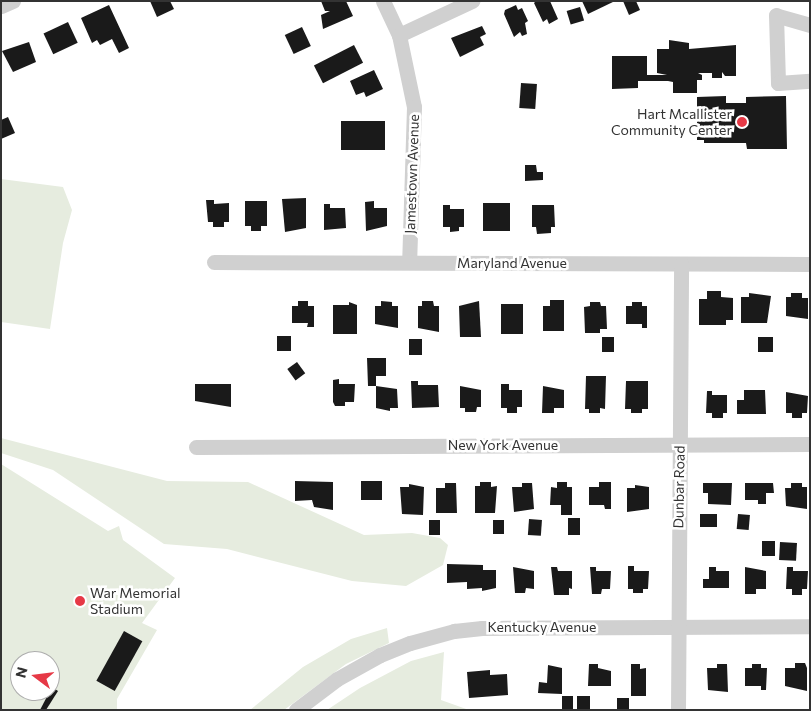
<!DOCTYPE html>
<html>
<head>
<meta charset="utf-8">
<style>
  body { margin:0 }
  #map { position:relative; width:811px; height:711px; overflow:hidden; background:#fff; font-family:Commissioner,sans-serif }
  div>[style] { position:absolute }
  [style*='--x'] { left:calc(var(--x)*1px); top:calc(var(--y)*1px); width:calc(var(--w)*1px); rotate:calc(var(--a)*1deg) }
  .green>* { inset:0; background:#e6ecdf }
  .building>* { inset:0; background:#1a1a1a; transform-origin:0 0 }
  .minor>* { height:15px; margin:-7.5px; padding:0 7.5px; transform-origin:7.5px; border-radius:7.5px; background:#d0d0d0 }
  .dots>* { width:14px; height:14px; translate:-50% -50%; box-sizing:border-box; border:2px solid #fff; border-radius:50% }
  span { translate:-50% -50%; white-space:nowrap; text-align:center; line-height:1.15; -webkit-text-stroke:5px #fff; paint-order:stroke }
  .poi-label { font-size:14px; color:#333 }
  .right { translate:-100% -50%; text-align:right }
  .left { translate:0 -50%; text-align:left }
  .street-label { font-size:14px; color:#333 }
  .frame { position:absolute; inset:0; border:2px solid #333; pointer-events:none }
  .north { position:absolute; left:10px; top:651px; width:50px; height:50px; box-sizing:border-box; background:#fff; border:1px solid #adadad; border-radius:50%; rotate:285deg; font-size:14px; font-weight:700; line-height:20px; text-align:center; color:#333 }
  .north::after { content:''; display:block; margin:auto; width:18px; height:22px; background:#e63946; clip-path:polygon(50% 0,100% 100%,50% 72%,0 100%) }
</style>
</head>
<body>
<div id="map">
  <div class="green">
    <div style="clip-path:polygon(1px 179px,63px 187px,72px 210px,63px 243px,50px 329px,1px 322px)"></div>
    <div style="clip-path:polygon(1px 438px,167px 481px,248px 482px,364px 535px,412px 533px,440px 538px,448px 545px,443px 565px,406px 586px,352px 581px,227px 549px,164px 544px,53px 470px,1px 453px)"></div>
    <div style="clip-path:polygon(evenodd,1px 464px,108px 531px,119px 526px,123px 540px,175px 578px,142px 623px,157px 630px,117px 699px,117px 710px,1px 710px,1px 464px,20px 661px,50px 661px,50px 691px,20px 691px,20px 661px)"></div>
    <div style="clip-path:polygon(387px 628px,389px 643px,346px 664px,284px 710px,250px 710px,303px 667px,351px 639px)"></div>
    <div style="clip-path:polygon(444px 652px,441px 700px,469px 710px,327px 710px,360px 688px,411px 661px)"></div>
  </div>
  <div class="building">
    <div style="clip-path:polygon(150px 1px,170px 1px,174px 9px,157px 17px)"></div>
    <div style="clip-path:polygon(321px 1px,346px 1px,353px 16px,323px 29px,321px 15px,330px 11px,325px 11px)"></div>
    <div style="clip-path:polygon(536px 1px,550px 1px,558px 19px,549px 24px,547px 19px,543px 22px,534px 3px)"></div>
    <div style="clip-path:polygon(582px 1px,615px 1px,588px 14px)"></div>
    <div style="clip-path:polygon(623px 1px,636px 1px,640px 10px,629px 15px)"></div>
    <div style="clip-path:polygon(109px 5px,129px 48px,119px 53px,112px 39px,100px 45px,97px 40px,92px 43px,81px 18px)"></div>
    <div style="clip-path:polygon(516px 5px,518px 10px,522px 8px,528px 21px,525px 23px,527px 34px,522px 36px,520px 32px,514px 37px,504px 14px,505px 10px)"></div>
    <div style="left:580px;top:7px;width:14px;height:14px;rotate:73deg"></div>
    <div style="left:68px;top:22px;width:23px;height:27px;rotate:65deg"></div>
    <div style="clip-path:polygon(482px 26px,486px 34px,480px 37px,484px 45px,460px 57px,451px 38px)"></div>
    <div style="left:302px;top:27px;width:21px;height:19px;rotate:65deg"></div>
    <div style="clip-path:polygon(669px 40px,689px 43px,689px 49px,736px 45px,736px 76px,725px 76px,722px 72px,722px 78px,712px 78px,712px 73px,698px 73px,702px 75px,702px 80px,697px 80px,697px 93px,673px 93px,673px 82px,668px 81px,638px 81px,638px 88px,612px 89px,612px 56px,647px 56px,647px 75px,667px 75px,657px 73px,657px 49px,669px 49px)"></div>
    <div style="clip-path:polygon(29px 42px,36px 62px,13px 72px,2px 51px)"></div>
    <div style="left:354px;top:45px;width:20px;height:45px;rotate:63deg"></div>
    <div style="clip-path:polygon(374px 70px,383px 89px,366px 97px,364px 92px,356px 95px,350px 81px)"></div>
    <div style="left:521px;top:83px;width:16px;height:25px;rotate:4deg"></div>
    <div style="clip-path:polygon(726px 96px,726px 103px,746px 103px,746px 97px,786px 96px,787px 149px,747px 149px,746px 143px,704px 143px,704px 140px,697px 140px,697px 97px)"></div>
    <div style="clip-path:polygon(8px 117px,15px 133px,1px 139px,1px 120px)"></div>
    <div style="left:341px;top:121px;width:44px;height:29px"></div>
    <div style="clip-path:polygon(525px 165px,536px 165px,537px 172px,543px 172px,543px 180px,525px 181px)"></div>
    <div style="clip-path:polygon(306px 198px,306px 228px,285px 232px,282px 199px)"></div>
    <div style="clip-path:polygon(206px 200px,214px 200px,214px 204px,229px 203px,229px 222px,224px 222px,224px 227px,213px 227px,213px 222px,208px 222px)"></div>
    <div style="clip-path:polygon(245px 201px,267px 201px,267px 226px,261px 226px,261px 231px,251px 231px,251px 226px,245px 226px)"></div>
    <div style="clip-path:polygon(374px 201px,374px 208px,387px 208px,387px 226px,366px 231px,365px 202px)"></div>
    <div style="left:483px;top:203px;width:27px;height:28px"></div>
    <div style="clip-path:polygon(324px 204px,330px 204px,330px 208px,345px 208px,346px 228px,324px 230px)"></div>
    <div style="clip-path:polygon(443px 205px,450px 205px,450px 209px,464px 209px,464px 227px,459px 227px,459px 231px,450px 232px,450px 227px,443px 227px)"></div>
    <div style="clip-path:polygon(532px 205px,554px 205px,555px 227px,551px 227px,551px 233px,537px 234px,536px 227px,532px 227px)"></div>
    <div style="clip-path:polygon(707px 291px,721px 291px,721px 297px,733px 298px,733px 320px,726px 320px,726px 325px,699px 325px,699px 299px,707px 299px)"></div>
    <div style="clip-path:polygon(749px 293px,771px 296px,767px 323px,741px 323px,741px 297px,749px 297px)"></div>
    <div style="clip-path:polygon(791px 293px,802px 293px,802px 298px,808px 298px,808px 319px,786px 316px,786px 297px,791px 297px)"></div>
    <div style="clip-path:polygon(550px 300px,564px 300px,564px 331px,543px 331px,543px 306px,550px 306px)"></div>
    <div style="clip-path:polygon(298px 301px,308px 301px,308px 306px,314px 306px,314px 327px,307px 327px,308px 323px,292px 323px,292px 306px,298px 306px)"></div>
    <div style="clip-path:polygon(381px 301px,392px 302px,392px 306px,398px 306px,398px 328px,375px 324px,375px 306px,381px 306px)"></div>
    <div style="clip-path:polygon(422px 301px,433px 301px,434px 306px,439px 306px,439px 332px,418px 328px,418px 306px,422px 306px)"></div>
    <div style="clip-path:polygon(479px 301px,481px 337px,460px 337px,459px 306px)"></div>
    <div style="clip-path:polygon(349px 302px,357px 305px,357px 334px,333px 334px,333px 305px,349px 305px)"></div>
    <div style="clip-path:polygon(590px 302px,600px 302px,601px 306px,606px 306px,607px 329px,600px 329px,600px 333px,585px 333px,584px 307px,590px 306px)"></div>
    <div style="clip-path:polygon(632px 302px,642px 302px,642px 306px,647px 306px,647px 328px,642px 328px,642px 324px,626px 324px,626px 306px,632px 306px)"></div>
    <div style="left:523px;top:304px;width:30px;height:22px;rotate:90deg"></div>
    <div style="left:277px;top:336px;width:14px;height:15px"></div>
    <div style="left:602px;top:337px;width:12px;height:15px"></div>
    <div style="left:758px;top:337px;width:15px;height:15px"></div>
    <div style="left:409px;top:339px;width:13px;height:16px"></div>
    <div style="clip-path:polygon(367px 358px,386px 358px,386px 376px,376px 376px,376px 386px,397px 389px,398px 408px,390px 408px,390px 411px,376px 408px,376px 386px,368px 386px)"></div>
    <div style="left:297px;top:362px;width:14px;height:12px;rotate:54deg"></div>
    <div style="clip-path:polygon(586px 376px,606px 376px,605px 409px,600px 408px,600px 413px,589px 413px,589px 409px,585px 409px)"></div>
    <div style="clip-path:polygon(339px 379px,339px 384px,355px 384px,354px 402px,345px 402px,345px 406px,335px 406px,333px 402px,333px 380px)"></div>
    <div style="clip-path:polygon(411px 381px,418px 381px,418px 385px,438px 385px,439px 407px,412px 408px)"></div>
    <div style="clip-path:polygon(626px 381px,648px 381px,648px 409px,642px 409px,642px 413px,631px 413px,631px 409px,625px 409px)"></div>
    <div style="clip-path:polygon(195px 384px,231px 384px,231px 407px,195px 401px)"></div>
    <div style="clip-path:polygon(501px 384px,509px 384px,509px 390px,522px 390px,522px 407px,517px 407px,517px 413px,507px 413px,507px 408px,501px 408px)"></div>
    <div style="clip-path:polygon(460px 386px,481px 390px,481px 407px,477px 407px,476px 412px,465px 412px,465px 408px,460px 408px)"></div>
    <div style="clip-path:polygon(543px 386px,564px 390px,564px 408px,554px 408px,554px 413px,542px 413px)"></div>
    <div style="clip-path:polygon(744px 390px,765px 390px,766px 414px,737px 414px,737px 400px,744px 400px)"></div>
    <div style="clip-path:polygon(707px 391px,712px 391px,712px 395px,727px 395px,727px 413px,723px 413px,723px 418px,712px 418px,712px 413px,706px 413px)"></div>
    <div style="clip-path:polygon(786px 392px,808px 396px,807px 413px,802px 413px,802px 418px,792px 418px,792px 413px,786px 413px)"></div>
    <div style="clip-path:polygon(295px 481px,333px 482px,333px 510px,314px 507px,312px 500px,295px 501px)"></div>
    <div style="left:361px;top:481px;width:21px;height:19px"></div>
    <div style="clip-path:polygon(480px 482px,491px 482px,491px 487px,497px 486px,495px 513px,475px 513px,475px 486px,480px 486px)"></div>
    <div style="clip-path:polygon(557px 482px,567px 482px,567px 487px,572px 487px,572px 515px,561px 515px,561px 505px,550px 505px,551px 487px,557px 488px)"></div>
    <div style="clip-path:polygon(599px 482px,611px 482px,611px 509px,605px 509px,604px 505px,589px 505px,589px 487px,599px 487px)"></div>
    <div style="clip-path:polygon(445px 483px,456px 483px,457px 513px,436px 513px,436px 488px,445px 488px)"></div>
    <div style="clip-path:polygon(522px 483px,532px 483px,534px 509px,514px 512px,512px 487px,522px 487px)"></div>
    <div style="clip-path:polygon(703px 483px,732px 483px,731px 505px,708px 504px,708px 493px,703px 493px)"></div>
    <div style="clip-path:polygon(745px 483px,773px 483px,774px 493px,766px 493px,766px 504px,758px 504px,758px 500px,745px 500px)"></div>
    <div style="clip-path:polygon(791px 483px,802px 483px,802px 487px,807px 487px,807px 509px,786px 506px,785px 488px,791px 488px)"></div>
    <div style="clip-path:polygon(409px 484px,424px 487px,423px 515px,402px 514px,400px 487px,409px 487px)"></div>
    <div style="clip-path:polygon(635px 485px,649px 487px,649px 509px,627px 512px,627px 488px,635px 488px)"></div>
    <div style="left:700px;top:514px;width:17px;height:13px"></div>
    <div style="left:738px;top:514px;width:12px;height:15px;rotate:5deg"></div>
    <div style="left:568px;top:518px;width:12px;height:17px"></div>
    <div style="left:529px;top:519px;width:13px;height:16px;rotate:4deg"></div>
    <div style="left:429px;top:520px;width:11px;height:15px"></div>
    <div style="left:493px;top:520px;width:11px;height:14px"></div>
    <div style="left:762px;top:541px;width:13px;height:15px"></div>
    <div style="left:780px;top:542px;width:17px;height:18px;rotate:3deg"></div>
    <div style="clip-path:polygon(447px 564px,483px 565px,483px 570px,496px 570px,496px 588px,482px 591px,482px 588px,467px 589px,467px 582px,447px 583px)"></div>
    <div style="clip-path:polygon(628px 566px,634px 566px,634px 571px,649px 571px,648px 589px,643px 589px,643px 593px,633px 593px,633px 589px,628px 589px)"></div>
    <div style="clip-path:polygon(513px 567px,534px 571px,534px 589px,526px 588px,525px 593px,515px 593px)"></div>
    <div style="clip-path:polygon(551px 567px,557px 567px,558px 571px,572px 571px,572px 589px,569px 588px,569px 595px,554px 595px)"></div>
    <div style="clip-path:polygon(590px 567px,596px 567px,596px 571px,611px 571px,610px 589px,602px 589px,601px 594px,592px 594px)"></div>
    <div style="clip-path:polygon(709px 567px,716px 567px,716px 571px,729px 571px,729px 588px,703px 588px,703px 579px,709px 579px)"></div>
    <div style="clip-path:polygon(745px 567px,766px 571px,766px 589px,756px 589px,756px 594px,745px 594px)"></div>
    <div style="clip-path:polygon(787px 567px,793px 567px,793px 571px,808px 571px,807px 589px,802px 589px,802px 595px,792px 595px,792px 589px,786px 589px)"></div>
    <div style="left:124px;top:631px;width:21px;height:57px;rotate:29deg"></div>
    <div style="clip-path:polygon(795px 663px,805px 663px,807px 668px,807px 691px,785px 686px,785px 668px,795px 668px)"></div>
    <div style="clip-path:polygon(589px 664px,598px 664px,598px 668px,611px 671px,611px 686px,588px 686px)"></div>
    <div style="clip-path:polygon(631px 664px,640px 664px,640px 669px,646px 668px,646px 696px,631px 696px)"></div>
    <div style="clip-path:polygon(717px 664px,727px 664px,728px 692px,708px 690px,707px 668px,717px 668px)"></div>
    <div style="clip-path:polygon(752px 664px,761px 664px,761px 668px,767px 668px,766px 690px,761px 690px,761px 686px,745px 686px,745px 668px,752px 668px)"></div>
    <div style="clip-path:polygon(548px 665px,562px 668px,562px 694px,538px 693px,539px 682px,547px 683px)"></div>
    <div style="clip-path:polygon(490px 670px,490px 675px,507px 674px,508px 695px,469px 698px,467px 672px)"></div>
    <div style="clip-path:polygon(52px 687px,58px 691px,46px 710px,40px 710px)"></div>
    <div style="left:562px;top:696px;width:11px;height:14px"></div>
    <div style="left:577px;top:696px;width:13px;height:14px"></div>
    <div style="left:617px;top:698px;width:12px;height:12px"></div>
  </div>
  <div class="minor">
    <div style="--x:383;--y:1;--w:38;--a:65"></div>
    <div style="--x:399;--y:35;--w:74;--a:78.2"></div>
    <div style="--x:414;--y:107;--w:155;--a:91.8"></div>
    <div style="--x:1;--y:6;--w:13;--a:-23"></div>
    <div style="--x:810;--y:25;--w:35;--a:-164"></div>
    <div style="--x:776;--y:15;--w:68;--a:88.3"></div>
    <div style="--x:778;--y:83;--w:32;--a:-4"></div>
    <div style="--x:399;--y:35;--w:81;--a:-25"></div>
    <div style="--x:214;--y:262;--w:596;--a:0.19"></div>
    <div style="--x:196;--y:447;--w:614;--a:-0.28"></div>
    <div style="--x:296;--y:710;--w:51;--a:-37.1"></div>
    <div style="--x:337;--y:679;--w:49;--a:-29.2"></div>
    <div style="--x:380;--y:655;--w:32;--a:-22"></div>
    <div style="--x:410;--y:643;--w:46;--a:-15.3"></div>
    <div style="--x:454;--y:631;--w:28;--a:-6"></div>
    <div style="--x:482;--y:628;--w:328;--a:-0.3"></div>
    <div style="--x:678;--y:710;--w:446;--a:-89.6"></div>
  </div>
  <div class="dots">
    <div style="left:742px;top:122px;background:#e63946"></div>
    <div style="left:80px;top:601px;background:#e63946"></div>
  </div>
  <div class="poi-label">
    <span class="right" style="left:732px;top:122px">Hart Mcallister<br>Community Center</span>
    <span class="left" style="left:90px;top:601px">War Memorial<br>Stadium</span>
  </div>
  <div class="street-label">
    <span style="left:412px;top:174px;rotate:-88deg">Jamestown Avenue</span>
    <span style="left:512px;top:263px">Maryland Avenue</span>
    <span style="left:503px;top:445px">New York Avenue</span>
    <span style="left:679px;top:487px;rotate:-89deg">Dunbar Road</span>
    <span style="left:542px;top:627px">Kentucky Avenue</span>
  </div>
  <div class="frame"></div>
  <div class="north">N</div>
</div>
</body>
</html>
